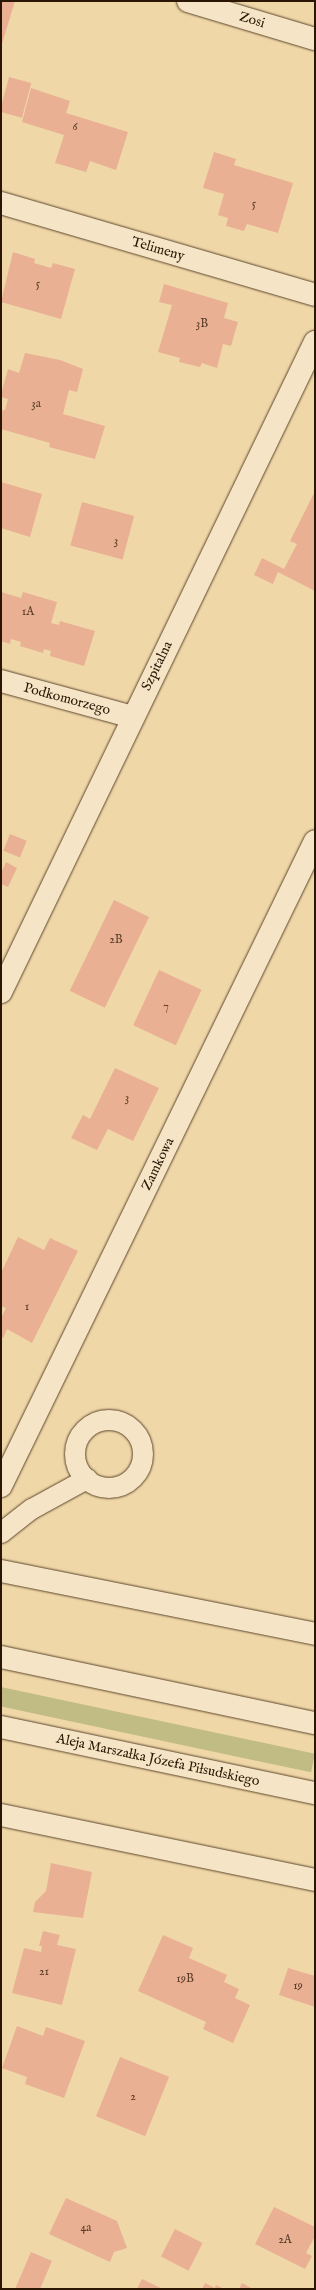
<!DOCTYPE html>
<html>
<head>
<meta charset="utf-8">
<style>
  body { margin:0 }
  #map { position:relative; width:316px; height:2290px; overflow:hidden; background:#f0d7a8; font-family:"IM FELL English",serif }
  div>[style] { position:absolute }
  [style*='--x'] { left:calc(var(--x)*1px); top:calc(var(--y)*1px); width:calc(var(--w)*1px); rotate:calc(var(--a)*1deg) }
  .green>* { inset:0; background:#c1bc83; transform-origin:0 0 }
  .building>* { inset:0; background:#e9b094; transform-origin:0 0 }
  .roads { filter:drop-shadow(0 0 1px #5c462c) drop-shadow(0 0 1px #5c462c) }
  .service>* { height:20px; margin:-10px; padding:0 10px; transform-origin:10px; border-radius:10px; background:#f5e5c6 }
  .service>.ring { margin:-10px; padding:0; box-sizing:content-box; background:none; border:20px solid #f5e5c6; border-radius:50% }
  .minor>* { height:22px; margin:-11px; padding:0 11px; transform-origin:11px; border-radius:11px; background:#f5e5c6 }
  .secondary>* { height:22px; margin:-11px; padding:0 11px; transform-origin:11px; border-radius:11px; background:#f5e5c6 }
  span { translate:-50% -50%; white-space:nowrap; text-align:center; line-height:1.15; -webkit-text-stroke:3.5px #f5e5c6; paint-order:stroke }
  .number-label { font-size:12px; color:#5a3c27 }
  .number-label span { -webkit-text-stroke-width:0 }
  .street-label { font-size:14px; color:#2a1603 }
  .frame { position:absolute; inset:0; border:2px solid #2a1603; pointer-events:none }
</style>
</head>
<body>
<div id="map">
  <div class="green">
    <div style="left:1px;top:1687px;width:321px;height:19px;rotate:12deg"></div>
  </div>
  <div class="building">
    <div style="clip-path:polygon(1px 1px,15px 1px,1px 47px)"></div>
    <div style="left:9px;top:77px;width:23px;height:36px;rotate:15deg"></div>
    <div style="clip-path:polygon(31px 88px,70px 101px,66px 113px,128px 132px,116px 170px,90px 161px,86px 172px,55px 163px,64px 135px,22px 122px)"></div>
    <div style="clip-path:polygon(214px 152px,236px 159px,234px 165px,293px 183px,278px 233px,247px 224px,244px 231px,226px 226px,228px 218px,218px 215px,224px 194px,203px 188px)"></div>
    <div style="clip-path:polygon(13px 252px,35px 259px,34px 263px,51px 268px,53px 263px,75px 269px,61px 319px,1px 302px)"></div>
    <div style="clip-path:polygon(164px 284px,228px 303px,224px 318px,238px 322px,231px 346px,223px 344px,217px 368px,202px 363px,200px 367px,179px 362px,180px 358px,158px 352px,172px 305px,159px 302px)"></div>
    <div style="clip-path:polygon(25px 353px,60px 360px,83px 369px,77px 392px,69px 390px,63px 414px,105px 426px,95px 459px,49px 447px,50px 443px,1px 429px,1px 411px,5px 410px,8px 399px,1px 397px,1px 394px,8px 369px,19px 373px)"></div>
    <div style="clip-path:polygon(1px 482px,42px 494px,30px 537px,1px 528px)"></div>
    <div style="clip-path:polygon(315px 491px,315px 591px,278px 572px,273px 584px,254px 575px,262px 558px,284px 569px,297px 544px,290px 541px)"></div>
    <div style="left:82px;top:502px;width:54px;height:45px;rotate:15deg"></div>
    <div style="clip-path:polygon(1px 592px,21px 598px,23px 592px,57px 602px,51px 623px,59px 625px,60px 621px,95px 631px,84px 666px,50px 656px,51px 651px,44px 649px,43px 653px,20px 646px,21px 642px,11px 639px,10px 644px,1px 641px)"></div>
    <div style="left:10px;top:834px;width:18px;height:18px;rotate:22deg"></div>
    <div style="clip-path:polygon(6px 862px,17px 868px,8px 887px,1px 884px,1px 873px)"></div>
    <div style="left:114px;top:900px;width:39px;height:101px;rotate:26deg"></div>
    <div style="left:159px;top:970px;width:47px;height:61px;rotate:25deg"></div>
    <div style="clip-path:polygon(115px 1068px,159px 1088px,133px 1141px,108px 1129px,97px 1150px,71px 1138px,83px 1115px,90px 1119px)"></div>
    <div style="clip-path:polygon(18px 1237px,44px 1250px,50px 1238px,78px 1251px,32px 1343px,7px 1329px,3px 1338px,1px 1337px,1px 1318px,6px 1308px,1px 1306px,1px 1273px)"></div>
    <div style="clip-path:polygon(51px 1863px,92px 1872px,83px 1918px,33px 1912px,35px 1902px,46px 1891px)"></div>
    <div style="clip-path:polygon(43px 1931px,60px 1935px,57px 1945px,76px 1949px,62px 2005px,12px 1993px,24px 1948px,41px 1952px,42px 1946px,39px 1946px)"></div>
    <div style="clip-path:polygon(163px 1935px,193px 1948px,189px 1958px,227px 1975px,224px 1982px,239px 1989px,235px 1998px,250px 2005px,233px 2043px,203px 2029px,206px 2022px,138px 1991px)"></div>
    <div style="clip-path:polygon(288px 1968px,315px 1976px,315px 2007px,279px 1995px)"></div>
    <div style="clip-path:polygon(17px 2026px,43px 2036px,46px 2027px,85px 2041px,64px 2098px,25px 2084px,27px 2077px,2px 2068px)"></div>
    <div style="left:120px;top:2057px;width:53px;height:64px;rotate:22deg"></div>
    <div style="clip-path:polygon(66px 2198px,117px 2221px,127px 2248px,114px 2252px,110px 2262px,49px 2234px)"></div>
    <div style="clip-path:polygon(274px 2207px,315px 2227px,315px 2236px,306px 2253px,312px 2256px,305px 2269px,255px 2244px)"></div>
    <div style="left:175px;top:2229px;width:31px;height:31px;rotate:27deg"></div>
    <div style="clip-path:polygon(31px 2252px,52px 2261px,40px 2289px,15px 2289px)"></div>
    <div style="clip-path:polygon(142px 2279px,163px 2289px,137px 2289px)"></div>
    <div style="clip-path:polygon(205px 2283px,215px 2288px,216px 2285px,224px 2289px,202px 2289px)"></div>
    <div style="clip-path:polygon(242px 2283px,253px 2289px,239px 2289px)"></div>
  </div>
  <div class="roads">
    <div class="service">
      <div class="ring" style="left:75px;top:1420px;width:48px;height:48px"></div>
      <div style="--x:1;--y:1533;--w:39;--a:-38"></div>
      <div style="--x:32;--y:1509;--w:63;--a:-28.6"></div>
    </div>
    <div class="minor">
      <div style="--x:188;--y:1;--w:133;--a:16.7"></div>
      <div style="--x:1;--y:203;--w:327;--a:16.3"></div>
      <div style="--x:1;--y:681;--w:137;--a:15.3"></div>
      <div style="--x:1;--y:992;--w:722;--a:-64.22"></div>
      <div style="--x:1;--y:1486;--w:717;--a:-64.04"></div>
      <div style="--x:1;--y:1571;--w:320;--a:11.3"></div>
      <div style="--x:1;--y:1815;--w:321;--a:11.7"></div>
    </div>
    <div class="secondary">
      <div style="--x:1;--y:1657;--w:321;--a:11.9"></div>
      <div style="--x:1;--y:1727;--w:321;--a:11.9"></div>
    </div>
  </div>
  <div class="number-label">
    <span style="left:75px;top:127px">6</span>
    <span style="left:254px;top:204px">5</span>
    <span style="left:38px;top:284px">5</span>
    <span style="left:202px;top:324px">3B</span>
    <span style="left:36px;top:404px">3a</span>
    <span style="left:116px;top:541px">3</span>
    <span style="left:28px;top:612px">1A</span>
    <span style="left:116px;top:940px">2B</span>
    <span style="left:166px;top:1007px">7</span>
    <span style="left:127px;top:1098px">3</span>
    <span style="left:27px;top:1307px">1</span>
    <span style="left:44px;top:1972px">21</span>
    <span style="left:185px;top:1979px">19B</span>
    <span style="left:298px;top:1986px">19</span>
    <span style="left:133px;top:2097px">2</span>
    <span style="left:86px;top:2228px">4a</span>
    <span style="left:285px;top:2240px">2A</span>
  </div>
  <div class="street-label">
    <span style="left:252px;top:20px;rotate:17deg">Zosi</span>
    <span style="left:158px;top:249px;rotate:16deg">Telimeny</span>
    <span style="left:157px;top:666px;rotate:-64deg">Szpitalna</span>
    <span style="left:67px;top:699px;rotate:15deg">Podkomorzego</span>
    <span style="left:158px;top:1164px;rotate:-64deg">Zamkowa</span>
    <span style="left:158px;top:1760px;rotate:12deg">Aleja Marszałka Józefa Piłsudskiego</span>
  </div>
  <div class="frame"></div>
</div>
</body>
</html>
